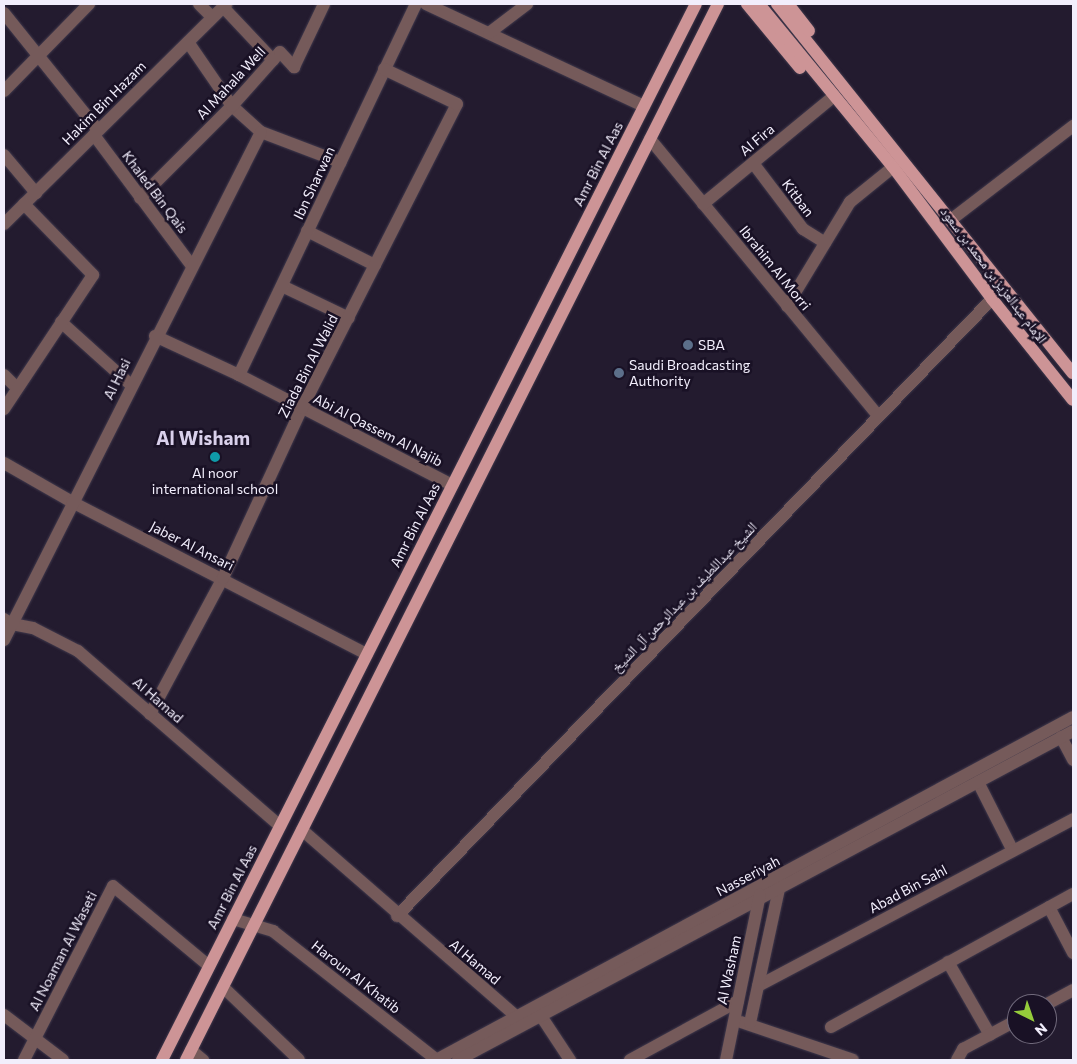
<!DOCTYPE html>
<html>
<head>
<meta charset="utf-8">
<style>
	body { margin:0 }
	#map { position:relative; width:1077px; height:1064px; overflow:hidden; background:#231b2f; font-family:Commissioner,"Noto Naskh Arabic",sans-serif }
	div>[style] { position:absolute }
	.roads { filter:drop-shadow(0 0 1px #40394c) drop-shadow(0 0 1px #40394c) }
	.minor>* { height:12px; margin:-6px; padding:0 6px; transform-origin:6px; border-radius:6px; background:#755a5a }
	.major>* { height:12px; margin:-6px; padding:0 6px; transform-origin:6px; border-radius:6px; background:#cd9496 }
	.dots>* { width:14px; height:14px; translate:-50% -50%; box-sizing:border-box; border:2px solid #191125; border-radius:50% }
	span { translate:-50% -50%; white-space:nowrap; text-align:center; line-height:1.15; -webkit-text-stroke:5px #191125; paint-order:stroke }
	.street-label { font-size:14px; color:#f2eefc }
	.poi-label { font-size:14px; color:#f2eefc }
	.left { translate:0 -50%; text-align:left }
	.district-label { font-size:19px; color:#d9d0eb; font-weight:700 }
	.frame { position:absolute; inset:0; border:5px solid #f2eefc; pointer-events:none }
	.north { position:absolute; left:1007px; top:994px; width:50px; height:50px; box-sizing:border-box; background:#191125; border:1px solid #70697b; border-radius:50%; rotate:139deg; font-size:14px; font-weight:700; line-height:20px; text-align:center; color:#f2eefc }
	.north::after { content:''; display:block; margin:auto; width:18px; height:22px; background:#95cc3b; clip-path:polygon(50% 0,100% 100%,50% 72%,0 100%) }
</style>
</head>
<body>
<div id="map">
	<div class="roads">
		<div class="minor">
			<div style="left:199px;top:4px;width:18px;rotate:45deg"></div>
			<div style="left:426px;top:4px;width:241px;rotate:25.1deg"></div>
			<div style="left:223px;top:7px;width:73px;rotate:46.7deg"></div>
			<div style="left:4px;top:13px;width:150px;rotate:51.2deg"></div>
			<div style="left:489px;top:33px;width:48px;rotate:-37.3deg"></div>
			<div style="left:188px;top:42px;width:78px;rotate:55.5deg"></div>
			<div style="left:232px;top:106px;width:39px;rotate:42deg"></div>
			<div style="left:261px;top:132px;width:85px;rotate:20.8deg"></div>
			<div style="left:4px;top:91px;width:122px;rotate:-45.7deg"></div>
			<div style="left:94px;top:135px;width:164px;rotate:53.2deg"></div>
			<div style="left:650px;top:139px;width:359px;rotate:50.5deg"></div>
			<div style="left:4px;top:155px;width:50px;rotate:49.9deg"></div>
			<div style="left:753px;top:163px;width:83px;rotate:52.9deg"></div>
			<div style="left:803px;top:229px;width:26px;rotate:32deg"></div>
			<div style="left:140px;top:198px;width:130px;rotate:-45deg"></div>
			<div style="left:232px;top:106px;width:72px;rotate:-48.4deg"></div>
			<div style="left:280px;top:52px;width:21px;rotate:47deg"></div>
			<div style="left:294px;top:67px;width:70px;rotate:-64.5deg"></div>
			<div style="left:703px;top:204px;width:163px;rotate:-39.5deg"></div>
			<div style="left:952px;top:219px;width:153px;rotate:-37.5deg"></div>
			<div style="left:4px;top:224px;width:313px;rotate:-44.7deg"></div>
			<div style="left:307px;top:231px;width:76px;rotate:26.6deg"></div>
			<div style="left:282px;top:286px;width:74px;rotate:25.5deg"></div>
			<div style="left:787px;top:306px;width:122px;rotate:-58.8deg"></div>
			<div style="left:850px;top:202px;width:55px;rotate:-39.1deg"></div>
			<div style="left:61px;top:322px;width:94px;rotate:42deg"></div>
			<div style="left:155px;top:336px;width:93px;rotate:24.9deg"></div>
			<div style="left:239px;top:375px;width:240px;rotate:27.3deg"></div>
			<div style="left:4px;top:375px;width:18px;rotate:45deg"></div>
			<div style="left:239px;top:375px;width:411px;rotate:-64.5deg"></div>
			<div style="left:4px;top:409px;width:161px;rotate:-56.4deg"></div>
			<div style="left:93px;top:275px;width:99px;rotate:-134.2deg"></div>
			<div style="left:4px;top:463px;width:78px;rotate:29.8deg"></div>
			<div style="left:72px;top:502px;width:332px;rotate:27.3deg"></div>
			<div style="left:4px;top:619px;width:9px;rotate:32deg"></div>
			<div style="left:12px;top:624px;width:21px;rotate:11deg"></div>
			<div style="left:33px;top:628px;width:51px;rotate:27.1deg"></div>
			<div style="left:78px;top:651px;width:267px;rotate:40.9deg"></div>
			<div style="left:4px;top:640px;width:569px;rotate:-63.16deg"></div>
			<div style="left:150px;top:714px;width:154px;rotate:-61.8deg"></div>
			<div style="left:223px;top:578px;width:187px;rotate:-65.1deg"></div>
			<div style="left:302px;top:408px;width:341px;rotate:-63deg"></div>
			<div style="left:457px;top:104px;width:81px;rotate:-154.4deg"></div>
			<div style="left:1061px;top:737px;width:26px;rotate:62deg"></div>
			<div style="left:978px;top:782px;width:77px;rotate:63.1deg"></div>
			<div style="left:302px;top:830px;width:285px;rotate:41deg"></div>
			<div style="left:1049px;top:907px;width:52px;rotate:62.4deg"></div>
			<div style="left:397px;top:916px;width:857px;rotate:-46.04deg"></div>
			<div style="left:233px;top:919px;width:42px;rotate:16.7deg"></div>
			<div style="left:273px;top:931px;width:209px;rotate:38.2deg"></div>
			<div style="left:948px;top:962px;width:84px;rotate:60.1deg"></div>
			<div style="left:758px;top:986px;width:357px;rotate:-27.9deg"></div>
			<div style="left:223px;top:987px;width:105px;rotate:43.8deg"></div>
			<div style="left:1047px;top:1004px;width:30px;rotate:-28deg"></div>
			<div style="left:4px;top:1015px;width:74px;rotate:37.3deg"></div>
			<div style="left:541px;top:1016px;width:53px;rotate:56.6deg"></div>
			<div style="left:741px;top:1022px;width:118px;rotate:18.7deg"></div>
			<div style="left:750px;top:1023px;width:142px;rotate:-77.8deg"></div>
			<div style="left:831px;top:1027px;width:276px;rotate:-28.8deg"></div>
			<div style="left:191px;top:1050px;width:16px;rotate:40deg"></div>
			<div style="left:24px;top:1060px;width:195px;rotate:-62.9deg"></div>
			<div style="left:113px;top:886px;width:125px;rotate:39.8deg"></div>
			<div style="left:436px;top:1060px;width:723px;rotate:-28.3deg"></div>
			<div style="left:458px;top:1060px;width:697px;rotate:-28.14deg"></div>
			<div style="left:630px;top:1060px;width:123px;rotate:-28.6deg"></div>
			<div style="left:726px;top:1060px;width:169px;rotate:-78.4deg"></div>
			<div style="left:957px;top:1060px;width:13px;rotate:-61deg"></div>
			<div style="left:963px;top:1049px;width:61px;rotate:-28.2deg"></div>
		</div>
		<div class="major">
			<div style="left:747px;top:4px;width:83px;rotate:50.4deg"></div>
			<div style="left:759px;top:4px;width:211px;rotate:50.6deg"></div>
			<div style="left:893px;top:167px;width:165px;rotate:53.1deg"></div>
			<div style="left:992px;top:299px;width:129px;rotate:51.3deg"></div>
			<div style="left:777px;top:4px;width:473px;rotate:51.3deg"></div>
			<div style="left:788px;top:4px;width:34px;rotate:52deg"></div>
			<div style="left:162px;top:1060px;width:1183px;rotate:-63.18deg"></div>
			<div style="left:186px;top:1060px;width:1182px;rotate:-63.26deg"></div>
		</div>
	</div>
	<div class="dots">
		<div style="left:688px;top:345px;background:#5c6f8a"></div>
		<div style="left:619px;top:373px;background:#5c6f8a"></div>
		<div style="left:215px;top:457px;background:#0f9aa8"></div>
	</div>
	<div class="street-label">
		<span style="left:231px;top:83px;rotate:-47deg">Al Mahala Well</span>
		<span style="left:104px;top:103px;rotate:-45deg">Hakim Bin Hazam</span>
		<span style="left:757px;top:140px;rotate:-40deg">Al Fira</span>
		<span style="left:598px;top:164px;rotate:-63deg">Amr Bin Al Aas</span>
		<span style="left:314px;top:183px;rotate:-65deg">Ibn Sharwan</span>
		<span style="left:155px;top:192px;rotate:53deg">Khaled Bin Qais</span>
		<span style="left:798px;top:198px;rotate:53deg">Kitban</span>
		<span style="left:775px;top:268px;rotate:51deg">Ibrahim Al Morri</span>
		<span style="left:994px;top:275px;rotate:53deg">الإمام عبدالعزيز بن محمد بن سعود</span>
		<span style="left:308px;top:366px;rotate:-63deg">Ziada Bin Al Walid</span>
		<span style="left:117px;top:379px;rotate:-64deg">Al Hasi</span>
		<span style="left:378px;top:430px;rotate:27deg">Abi Al Qassem Al Najib</span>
		<span style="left:415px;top:525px;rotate:-63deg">Amr Bin Al Aas</span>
		<span style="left:192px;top:546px;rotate:27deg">Jaber Al Ansari</span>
		<span style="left:684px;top:597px;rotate:-46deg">الشيخ عبداللطيف بن عبدالرحمن آل الشيخ</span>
		<span style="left:158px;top:700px;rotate:41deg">Al Hamad</span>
		<span style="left:748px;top:876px;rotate:-28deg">Nasseriyah</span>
		<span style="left:232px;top:887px;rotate:-63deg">Amr Bin Al Aas</span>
		<span style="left:908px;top:889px;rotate:-28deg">Abad Bin Sahl</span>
		<span style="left:63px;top:951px;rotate:-63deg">Al Noaman Al Waseti</span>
		<span style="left:475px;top:962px;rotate:40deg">Al Hamad</span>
		<span style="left:729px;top:970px;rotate:-78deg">Al Washam</span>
		<span style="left:356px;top:977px;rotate:38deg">Haroun Al Khatib</span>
	</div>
	<div class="poi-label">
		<span class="left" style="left:698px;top:345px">SBA</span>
		<span class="left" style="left:629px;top:373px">Saudi Broadcasting<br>Authority</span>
		<span style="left:215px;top:481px">Al noor<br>international school</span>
	</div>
	<div class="district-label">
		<span style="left:203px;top:438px">Al Wisham</span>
	</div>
	<div class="frame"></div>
	<div class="north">N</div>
</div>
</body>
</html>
